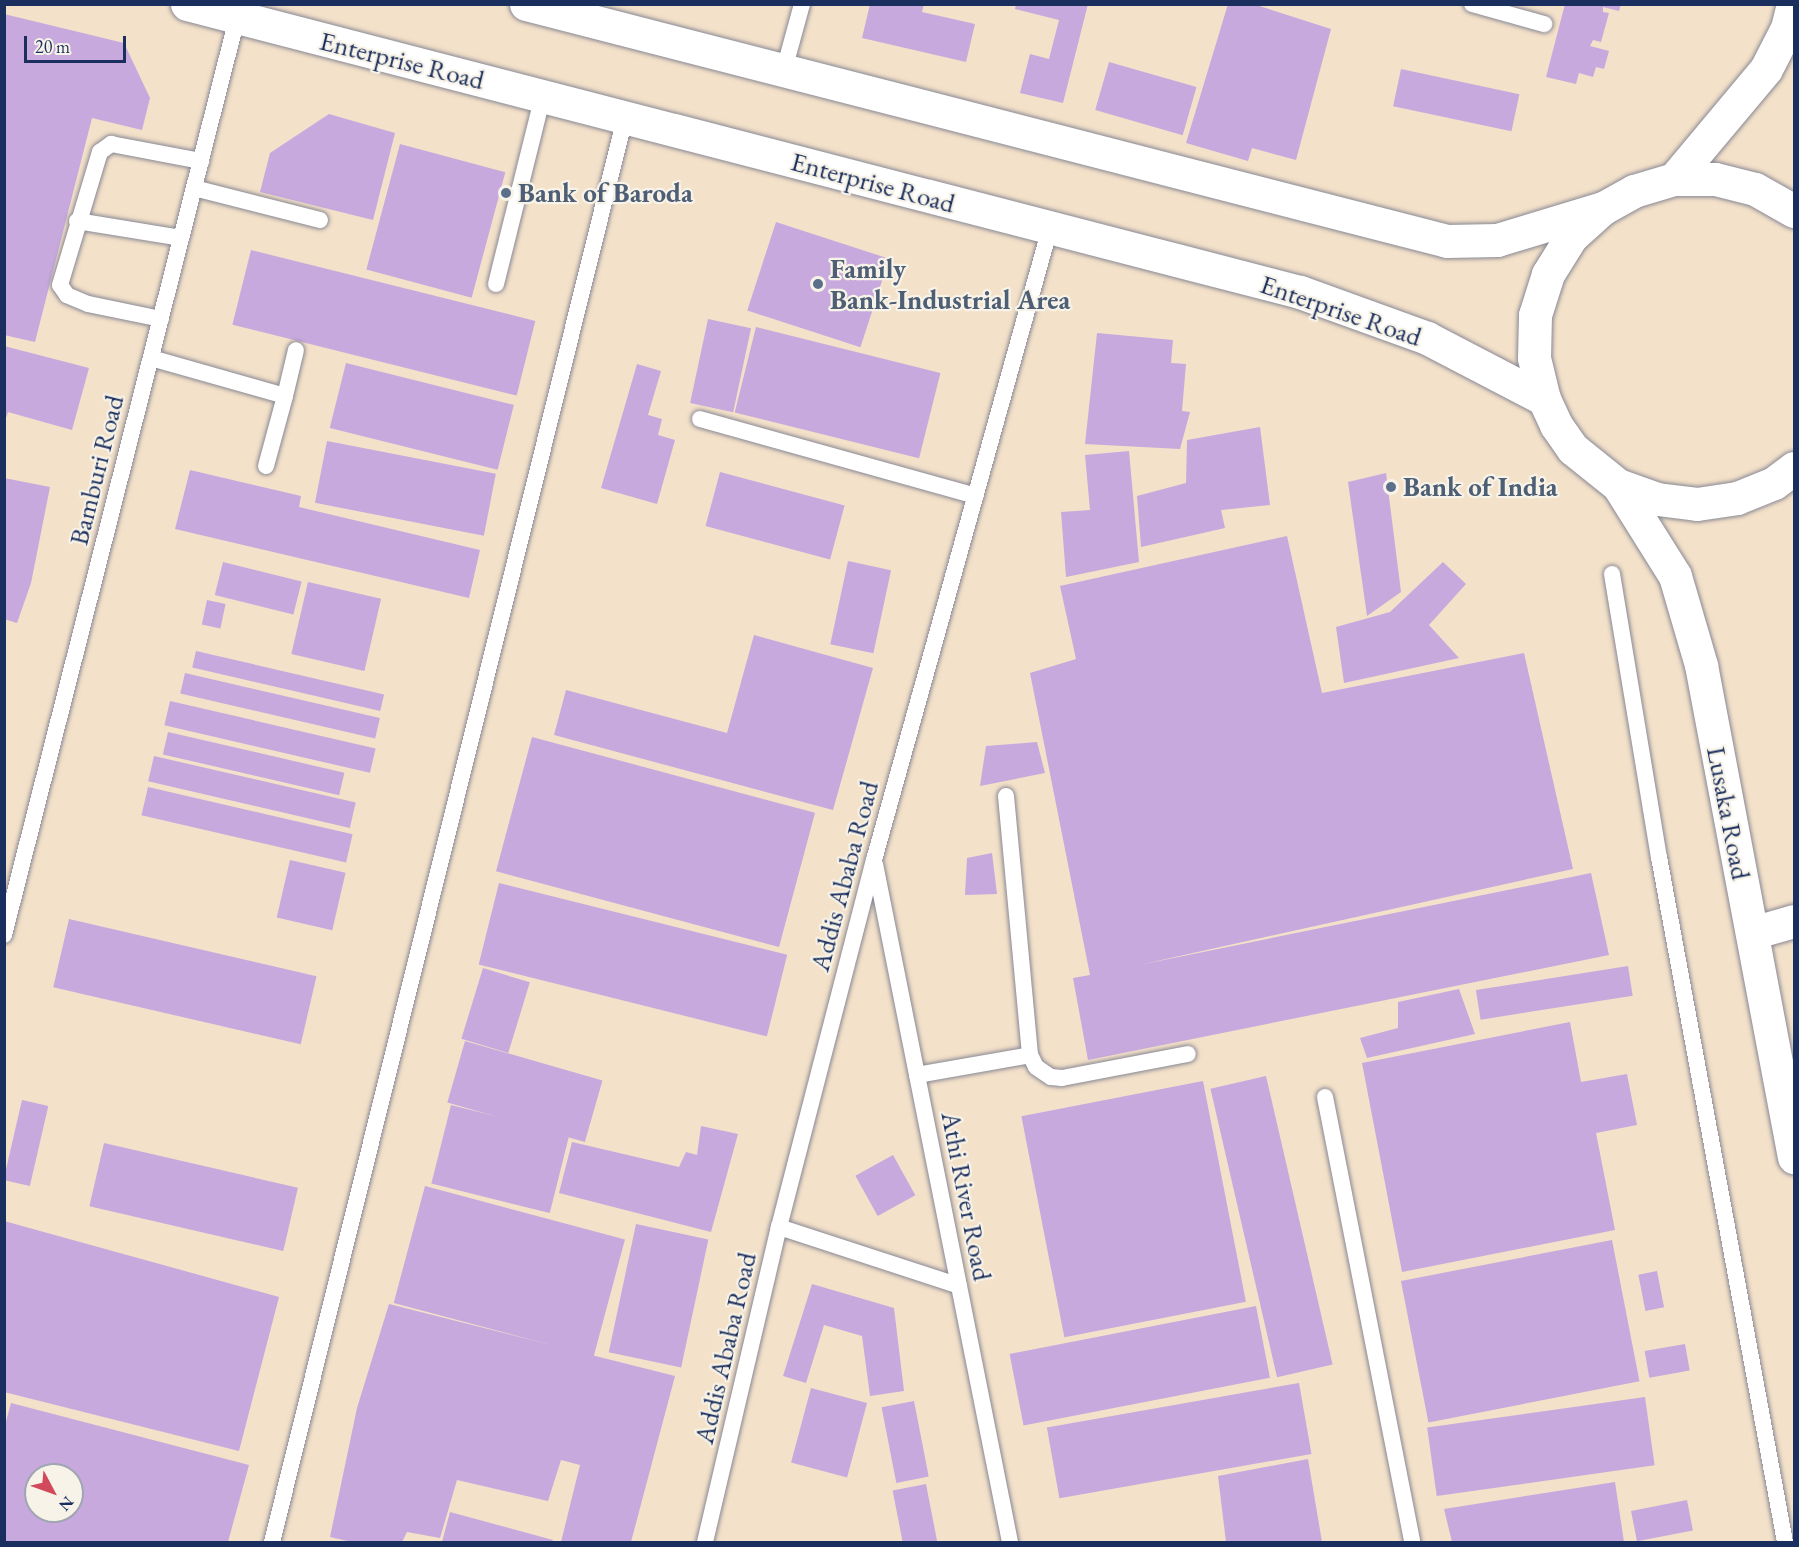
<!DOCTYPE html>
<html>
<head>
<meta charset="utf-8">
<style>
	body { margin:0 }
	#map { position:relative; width:1799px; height:1547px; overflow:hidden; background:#f4e1c9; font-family:"EB Garamond",serif }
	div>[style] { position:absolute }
	.building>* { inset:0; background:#c7a9de; transform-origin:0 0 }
	.roads { filter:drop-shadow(0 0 2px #888894) drop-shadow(0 0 2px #888894) }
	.service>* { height:16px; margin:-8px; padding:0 8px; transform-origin:8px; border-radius:8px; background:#fff }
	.secondary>* { height:33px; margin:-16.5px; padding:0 16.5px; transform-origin:16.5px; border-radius:16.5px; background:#fff }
	.dots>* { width:16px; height:16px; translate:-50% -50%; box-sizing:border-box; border:3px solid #f7f3e8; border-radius:50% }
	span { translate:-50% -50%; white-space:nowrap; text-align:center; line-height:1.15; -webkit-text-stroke:4.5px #f7f3e8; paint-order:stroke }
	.street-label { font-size:27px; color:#1b2f5e }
	.service-label { font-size:27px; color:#4e5e75; font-weight:700 }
	.left { translate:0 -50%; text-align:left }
	.frame { position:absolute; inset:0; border:6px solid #1b2f5e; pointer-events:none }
	.north { position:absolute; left:24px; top:1463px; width:60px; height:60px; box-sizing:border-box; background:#f7f3e8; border:2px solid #9fa5b1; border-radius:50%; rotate:131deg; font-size:16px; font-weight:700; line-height:24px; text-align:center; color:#1b2f5e }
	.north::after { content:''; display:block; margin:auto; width:21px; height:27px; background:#d1495b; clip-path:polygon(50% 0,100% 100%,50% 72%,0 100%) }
	.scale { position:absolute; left:24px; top:36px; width:102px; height:27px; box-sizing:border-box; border:3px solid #1b2f5e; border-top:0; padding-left:8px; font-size:18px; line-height:21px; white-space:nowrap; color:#1b2f5e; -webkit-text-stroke:4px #f7f3e8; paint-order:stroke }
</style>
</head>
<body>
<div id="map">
	<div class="building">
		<div style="clip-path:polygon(870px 4px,924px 4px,922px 12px,975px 24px,966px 62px,862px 38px)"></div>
		<div style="clip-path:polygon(1016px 4px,1088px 4px,1063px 103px,1020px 93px,1030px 54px,1049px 59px,1059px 20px,1015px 9px)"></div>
		<div style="clip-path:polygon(1228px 4px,1253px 4px,1331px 29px,1296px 160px,1252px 148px,1248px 161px,1186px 143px)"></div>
		<div style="clip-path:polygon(1565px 4px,1621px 4px,1619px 11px,1603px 7px,1603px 12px,1609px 13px,1601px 42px,1593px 40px,1590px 46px,1609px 51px,1604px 69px,1596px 67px,1593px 77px,1579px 73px,1576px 84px,1546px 77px)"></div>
		<div style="clip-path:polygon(4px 14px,124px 43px,150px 98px,142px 130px,92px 118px,35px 342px,4px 335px)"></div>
		<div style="left:1109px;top:62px;width:91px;height:50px;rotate:16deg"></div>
		<div style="left:1401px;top:69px;width:121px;height:38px;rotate:12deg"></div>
		<div style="clip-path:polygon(329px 114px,395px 133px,373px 220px,260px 192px,270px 153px)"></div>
		<div style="left:400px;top:144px;width:109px;height:130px;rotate:15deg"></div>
		<div style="left:776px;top:222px;width:119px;height:93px;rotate:18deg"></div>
		<div style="left:251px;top:250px;width:293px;height:77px;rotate:14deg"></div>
		<div style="left:708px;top:319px;width:44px;height:86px;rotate:12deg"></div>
		<div style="left:756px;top:327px;width:190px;height:88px;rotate:14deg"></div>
		<div style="clip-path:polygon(1097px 333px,1173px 340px,1171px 363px,1186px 364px,1182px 411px,1190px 412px,1180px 449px,1085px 444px)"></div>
		<div style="clip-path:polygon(4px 346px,89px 368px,72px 430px,8px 412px,4px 424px)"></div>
		<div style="left:346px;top:363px;width:173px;height:67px;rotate:14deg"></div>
		<div style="clip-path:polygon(637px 364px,661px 371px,648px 415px,662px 419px,658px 435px,675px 440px,657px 504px,601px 488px)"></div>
		<div style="clip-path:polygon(1260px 427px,1270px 505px,1221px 510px,1225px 528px,1141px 547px,1137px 496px,1186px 483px,1187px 440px)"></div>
		<div style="left:327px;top:441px;width:172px;height:63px;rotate:11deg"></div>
		<div style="clip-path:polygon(1129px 451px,1139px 562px,1066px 577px,1061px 512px,1090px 510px,1085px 455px)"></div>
		<div style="clip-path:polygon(190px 470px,301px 496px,299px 507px,480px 550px,469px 598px,175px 529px)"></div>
		<div style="left:720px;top:472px;width:129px;height:56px;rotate:15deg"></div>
		<div style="clip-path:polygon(1386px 473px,1401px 592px,1367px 616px,1348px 482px)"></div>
		<div style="clip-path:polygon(4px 478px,50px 487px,31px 583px,17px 623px,4px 619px)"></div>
		<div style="clip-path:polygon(1287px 536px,1322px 693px,1524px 653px,1573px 869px,1139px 965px,1591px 873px,1609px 955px,1088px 1060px,1073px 978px,1090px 975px,1030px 673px,1076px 659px,1060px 586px)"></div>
		<div style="left:848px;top:561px;width:44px;height:85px;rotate:12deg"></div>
		<div style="left:223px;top:562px;width:81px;height:34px;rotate:14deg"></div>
		<div style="clip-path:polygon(1443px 562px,1466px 584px,1429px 625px,1459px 658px,1344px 683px,1336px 627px,1390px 612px)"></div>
		<div style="left:308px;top:582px;width:75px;height:74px;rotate:13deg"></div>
		<div style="left:207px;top:600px;width:19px;height:25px;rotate:12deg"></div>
		<div style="clip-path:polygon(754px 635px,873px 668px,833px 810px,554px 735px,566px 690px,727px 733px)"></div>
		<div style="left:196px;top:651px;width:193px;height:17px;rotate:13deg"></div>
		<div style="left:185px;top:673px;width:200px;height:21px;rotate:13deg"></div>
		<div style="left:170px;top:701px;width:211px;height:25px;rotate:13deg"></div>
		<div style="left:168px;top:732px;width:181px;height:23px;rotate:13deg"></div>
		<div style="left:532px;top:737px;width:293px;height:139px;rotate:15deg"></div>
		<div style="clip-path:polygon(1037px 742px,1045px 773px,980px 786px,986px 746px)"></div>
		<div style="left:154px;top:756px;width:207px;height:26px;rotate:13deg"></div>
		<div style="left:148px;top:787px;width:210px;height:29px;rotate:13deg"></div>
		<div style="clip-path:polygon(992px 853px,997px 894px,965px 895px,967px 858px)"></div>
		<div style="left:290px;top:860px;width:57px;height:59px;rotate:13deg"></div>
		<div style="left:499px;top:883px;width:297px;height:84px;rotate:14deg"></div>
		<div style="left:69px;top:919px;width:254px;height:70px;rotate:13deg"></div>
		<div style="left:1628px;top:966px;width:30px;height:154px;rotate:81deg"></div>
		<div style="left:483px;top:968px;width:49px;height:74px;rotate:17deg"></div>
		<div style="clip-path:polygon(1459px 989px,1475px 1034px,1367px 1058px,1360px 1038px,1398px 1028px,1398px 1002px)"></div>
		<div style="clip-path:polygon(1570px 1022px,1581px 1082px,1627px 1074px,1637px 1125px,1596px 1133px,1615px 1230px,1402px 1272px,1362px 1063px)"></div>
		<div style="left:465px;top:1041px;width:143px;height:64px;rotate:16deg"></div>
		<div style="left:1266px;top:1076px;width:296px;height:57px;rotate:77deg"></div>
		<div style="left:1203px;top:1081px;width:225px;height:185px;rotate:79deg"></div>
		<div style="left:22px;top:1100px;width:27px;height:82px;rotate:13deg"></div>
		<div style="left:451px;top:1105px;width:122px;height:81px;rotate:14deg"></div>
		<div style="clip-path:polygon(701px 1126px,738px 1134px,711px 1232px,559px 1193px,572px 1142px,679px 1167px,686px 1152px,697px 1155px)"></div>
		<div style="left:104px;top:1143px;width:199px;height:65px;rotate:13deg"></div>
		<div style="left:893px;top:1155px;width:46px;height:43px;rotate:61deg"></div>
		<div style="left:425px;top:1186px;width:207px;height:121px;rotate:15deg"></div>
		<div style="clip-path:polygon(4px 1221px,279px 1297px,239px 1451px,4px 1392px)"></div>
		<div style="left:636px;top:1224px;width:74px;height:131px;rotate:12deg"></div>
		<div style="left:1612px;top:1240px;width:144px;height:215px;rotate:79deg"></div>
		<div style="left:1657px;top:1271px;width:37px;height:19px;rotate:79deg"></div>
		<div style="clip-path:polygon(812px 1284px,894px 1308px,904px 1391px,870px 1396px,862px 1336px,824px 1325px,806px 1383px,783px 1376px)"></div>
		<div style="clip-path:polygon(389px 1304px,675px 1376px,631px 1542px,561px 1542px,580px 1465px,561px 1460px,548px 1501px,457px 1480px,440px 1538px,407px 1532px,402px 1542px,352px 1542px,330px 1537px,357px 1408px)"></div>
		<div style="left:1256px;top:1306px;width:73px;height:251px;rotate:79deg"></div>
		<div style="left:1685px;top:1344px;width:27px;height:41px;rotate:80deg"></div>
		<div style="left:1299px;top:1383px;width:72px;height:256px;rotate:80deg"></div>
		<div style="left:811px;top:1388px;width:58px;height:77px;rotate:15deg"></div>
		<div style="left:1645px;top:1397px;width:69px;height:220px;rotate:82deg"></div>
		<div style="left:914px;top:1401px;width:77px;height:33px;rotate:79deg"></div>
		<div style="clip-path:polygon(evenodd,11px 1403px,249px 1465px,228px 1542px,4px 1542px,4px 1429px,11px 1403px,36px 1475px,72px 1475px,72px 1511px,36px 1511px,36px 1475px)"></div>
		<div style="clip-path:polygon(1308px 1459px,1322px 1542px,1226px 1542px,1218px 1476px)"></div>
		<div style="clip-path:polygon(1615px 1482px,1624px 1542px,1452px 1542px,1444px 1509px)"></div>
		<div style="left:926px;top:1484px;width:59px;height:34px;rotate:79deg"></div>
		<div style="left:1687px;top:1500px;width:31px;height:57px;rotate:79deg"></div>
		<div style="clip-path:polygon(450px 1512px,553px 1540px,552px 1542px,442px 1542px)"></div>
	</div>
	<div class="roads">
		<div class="service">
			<div style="left:1472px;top:4px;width:75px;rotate:15.5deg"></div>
			<div style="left:784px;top:70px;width:68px;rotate:-74.7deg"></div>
			<div style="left:194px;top:188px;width:130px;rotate:14.3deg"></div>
			<div style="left:77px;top:221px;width:105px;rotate:9.3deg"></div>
			<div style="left:496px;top:284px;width:194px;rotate:-76deg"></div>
			<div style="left:161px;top:319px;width:75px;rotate:-168.4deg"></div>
			<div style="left:88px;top:304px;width:23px;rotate:-157deg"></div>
			<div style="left:67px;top:295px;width:12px;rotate:-125deg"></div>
			<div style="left:60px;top:285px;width:139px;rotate:-73.3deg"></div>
			<div style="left:100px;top:152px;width:14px;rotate:-36deg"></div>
			<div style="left:111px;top:144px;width:92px;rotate:10.7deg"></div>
			<div style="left:151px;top:358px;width:139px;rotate:15.8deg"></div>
			<div style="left:285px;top:396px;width:47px;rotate:-76.6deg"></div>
			<div style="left:700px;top:419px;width:286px;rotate:15.6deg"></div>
			<div style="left:266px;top:466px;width:73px;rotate:-74.8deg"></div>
			<div style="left:1612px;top:574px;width:287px;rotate:80.6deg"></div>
			<div style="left:1659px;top:857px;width:696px;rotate:79.58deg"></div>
			<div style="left:1006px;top:796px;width:260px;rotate:84.7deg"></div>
			<div style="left:1030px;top:1055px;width:13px;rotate:63deg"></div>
			<div style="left:1036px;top:1067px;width:18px;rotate:34deg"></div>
			<div style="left:1051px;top:1077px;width:11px;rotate:5deg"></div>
			<div style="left:1062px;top:1078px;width:128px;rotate:-10.8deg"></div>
			<div style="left:875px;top:864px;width:691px;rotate:78.74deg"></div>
			<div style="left:4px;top:935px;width:946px;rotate:-75.74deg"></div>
			<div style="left:917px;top:1075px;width:115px;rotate:-10deg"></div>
			<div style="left:1325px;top:1097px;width:453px;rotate:78.9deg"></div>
			<div style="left:779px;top:1227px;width:189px;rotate:18.1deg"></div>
			<div style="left:272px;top:1542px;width:1467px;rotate:-76.08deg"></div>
			<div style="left:705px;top:1542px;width:324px;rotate:-76.8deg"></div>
			<div style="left:779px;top:1227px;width:379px;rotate:-75.5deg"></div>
			<div style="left:874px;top:860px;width:656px;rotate:-74.44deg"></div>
		</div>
		<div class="secondary">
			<div style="left:187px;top:4px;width:1150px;rotate:14.51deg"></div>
			<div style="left:1300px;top:292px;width:135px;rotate:19.9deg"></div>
			<div style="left:1427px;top:338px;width:132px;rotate:27.5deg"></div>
			<div style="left:526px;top:4px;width:951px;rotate:14.43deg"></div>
			<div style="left:1447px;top:241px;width:50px;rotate:-1.1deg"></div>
			<div style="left:1497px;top:240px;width:111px;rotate:-16.8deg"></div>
			<div style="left:1674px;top:179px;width:143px;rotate:-50.1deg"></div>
			<div style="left:1766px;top:69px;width:46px;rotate:-62.9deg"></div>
			<div style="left:1787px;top:28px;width:25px;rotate:-76deg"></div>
			<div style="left:1794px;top:211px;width:45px;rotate:-150.6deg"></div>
			<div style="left:1755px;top:189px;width:41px;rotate:-166deg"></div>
			<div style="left:1715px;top:179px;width:41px;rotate:180deg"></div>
			<div style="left:1674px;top:179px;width:42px;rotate:163.3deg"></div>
			<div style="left:1634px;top:191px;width:35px;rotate:151deg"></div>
			<div style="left:1603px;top:208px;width:43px;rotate:137.8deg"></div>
			<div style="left:1571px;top:237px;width:44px;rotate:121.9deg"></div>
			<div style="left:1548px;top:274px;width:43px;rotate:107.6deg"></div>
			<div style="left:1535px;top:315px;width:43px;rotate:91.3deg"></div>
			<div style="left:1534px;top:358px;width:42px;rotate:76.3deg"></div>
			<div style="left:1544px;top:399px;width:29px;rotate:65deg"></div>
			<div style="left:1556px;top:425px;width:29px;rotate:55deg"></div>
			<div style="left:1573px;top:449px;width:58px;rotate:38.7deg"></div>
			<div style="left:1618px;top:485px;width:41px;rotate:19.7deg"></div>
			<div style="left:1657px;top:499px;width:40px;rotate:7.1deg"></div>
			<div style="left:1697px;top:504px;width:40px;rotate:-8.5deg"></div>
			<div style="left:1737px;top:498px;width:40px;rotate:-22deg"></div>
			<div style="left:1774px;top:483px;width:25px;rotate:-37deg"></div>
			<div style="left:1618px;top:485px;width:107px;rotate:57.9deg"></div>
			<div style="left:1675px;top:576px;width:93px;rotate:73.7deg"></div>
			<div style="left:1701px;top:665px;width:501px;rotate:79.3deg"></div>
			<div style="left:1752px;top:933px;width:44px;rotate:-15.9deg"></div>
		</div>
	</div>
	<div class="dots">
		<div style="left:506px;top:193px;background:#5c6f8a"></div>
		<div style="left:818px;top:284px;background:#5c6f8a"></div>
		<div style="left:1391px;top:487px;background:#5c6f8a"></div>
	</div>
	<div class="street-label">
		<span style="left:402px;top:60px;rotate:14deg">Enterprise Road</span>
		<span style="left:873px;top:182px;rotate:15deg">Enterprise Road</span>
		<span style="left:1341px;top:310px;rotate:19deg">Enterprise Road</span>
		<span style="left:96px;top:470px;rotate:-76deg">Bamburi Road</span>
		<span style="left:1729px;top:813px;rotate:79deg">Lusaka Road</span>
		<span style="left:844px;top:876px;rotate:-75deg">Addis Ababa Road</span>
		<span style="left:967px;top:1196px;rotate:79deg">Athi River Road</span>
		<span style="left:725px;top:1348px;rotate:-77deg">Addis Ababa Road</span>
	</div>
	<div class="service-label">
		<span class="left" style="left:518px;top:193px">Bank of Baroda</span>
		<span class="left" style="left:830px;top:284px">Family<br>Bank-Industrial Area</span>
		<span class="left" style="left:1403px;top:487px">Bank of India</span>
	</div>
	<div class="frame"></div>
	<div class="north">N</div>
	<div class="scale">20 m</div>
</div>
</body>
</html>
